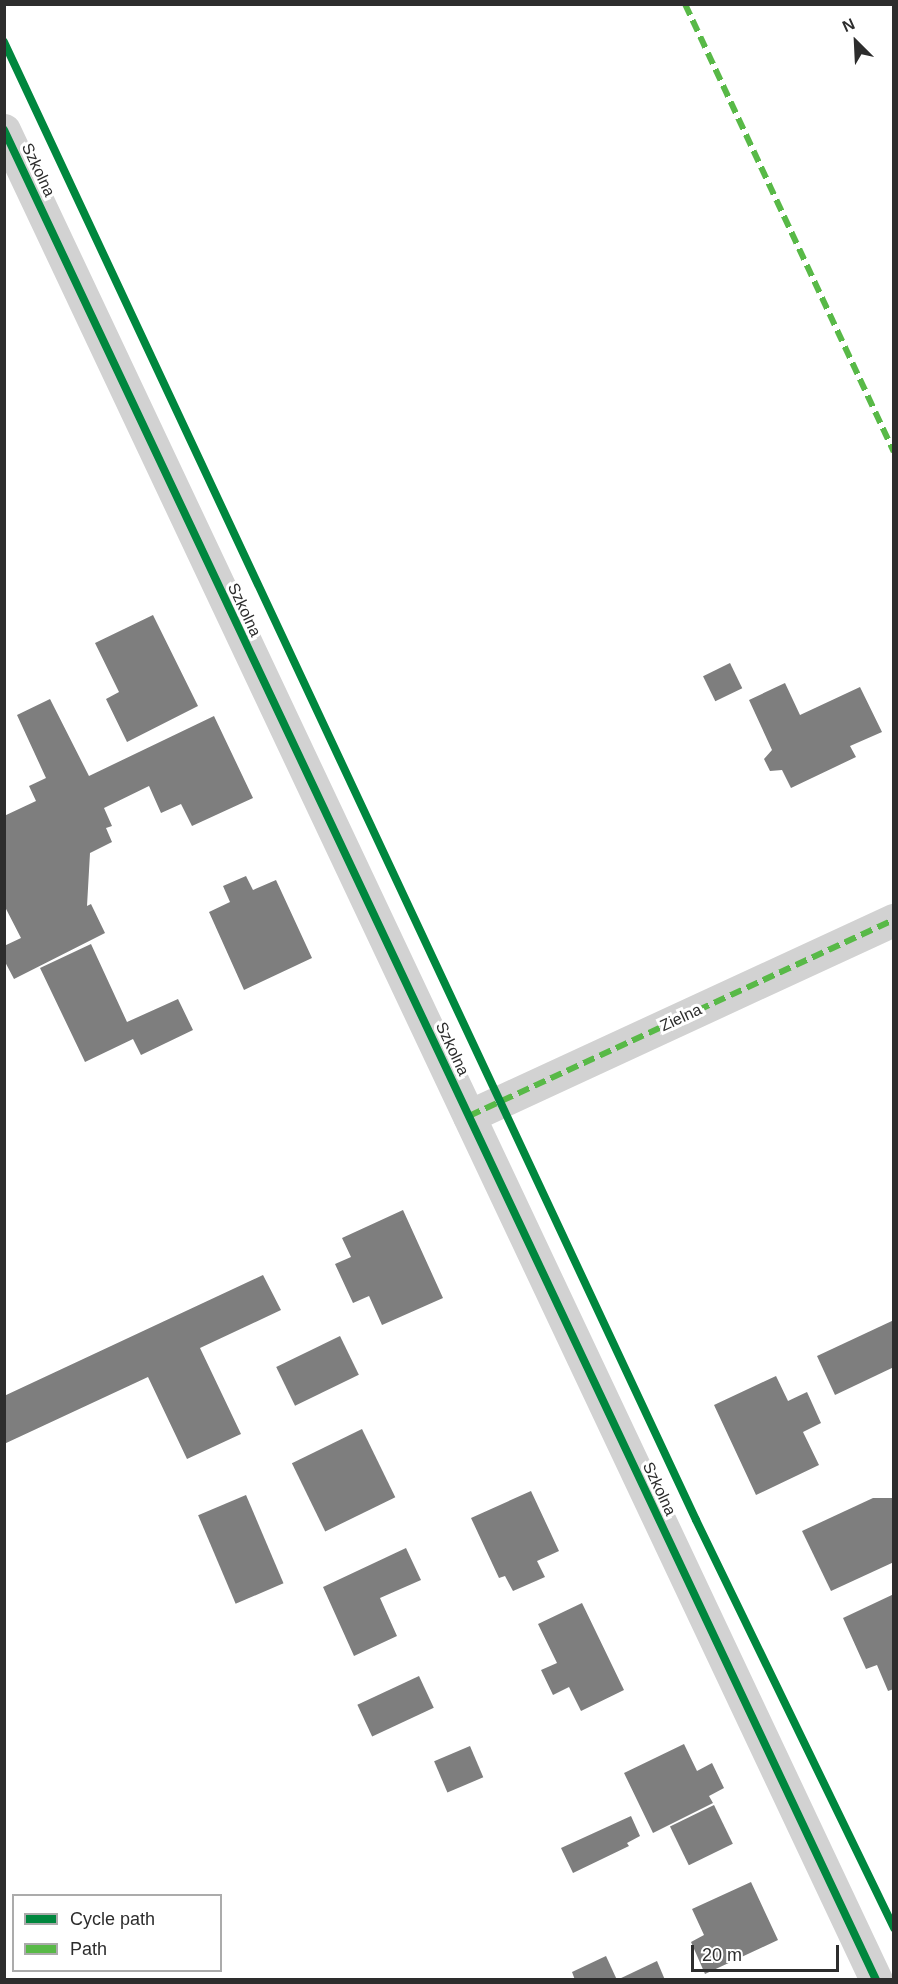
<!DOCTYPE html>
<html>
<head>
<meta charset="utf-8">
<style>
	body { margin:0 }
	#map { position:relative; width:898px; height:1984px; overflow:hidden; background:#fff; font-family:Helvetica,sans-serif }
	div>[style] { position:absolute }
	.building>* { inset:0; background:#7e7e7e; transform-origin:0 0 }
	.minor>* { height:33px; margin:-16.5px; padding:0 16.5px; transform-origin:16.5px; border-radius:16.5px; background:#d2d2d2 }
	.tertiary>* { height:33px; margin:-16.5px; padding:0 16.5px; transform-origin:16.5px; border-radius:16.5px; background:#d2d2d2 }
	.quiet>* { height:6px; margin-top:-3px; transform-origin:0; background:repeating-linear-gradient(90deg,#58b947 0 12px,transparent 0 18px) }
	.cycleway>* { height:8px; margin:-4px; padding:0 4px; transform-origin:4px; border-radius:4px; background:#00873e }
	span { translate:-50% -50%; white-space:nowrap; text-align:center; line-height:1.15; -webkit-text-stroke:6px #fff; paint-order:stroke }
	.street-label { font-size:16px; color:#2d2d2d }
	.frame { position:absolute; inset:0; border:6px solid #2d2d2d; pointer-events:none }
	.legend { position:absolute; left:12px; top:1894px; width:210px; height:78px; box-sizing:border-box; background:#fff; border:2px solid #ababab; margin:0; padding:8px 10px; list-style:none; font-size:18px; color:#2d2d2d }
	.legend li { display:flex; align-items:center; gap:12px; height:30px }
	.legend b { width:30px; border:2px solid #ababab }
	.north { position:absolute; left:826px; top:12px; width:60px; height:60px; -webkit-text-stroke:4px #fff; paint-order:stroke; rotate:336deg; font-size:16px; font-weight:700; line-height:24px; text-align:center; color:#2d2d2d }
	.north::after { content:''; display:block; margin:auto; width:21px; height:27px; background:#2d2d2d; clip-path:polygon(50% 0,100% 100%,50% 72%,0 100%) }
	.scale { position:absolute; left:691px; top:1945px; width:148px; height:27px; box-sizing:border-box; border:3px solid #2d2d2d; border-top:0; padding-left:8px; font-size:18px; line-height:21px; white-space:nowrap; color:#2d2d2d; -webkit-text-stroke:4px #fff; paint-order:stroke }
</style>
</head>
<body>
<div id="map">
	<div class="building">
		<div style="clip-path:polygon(153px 615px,198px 706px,127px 742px,106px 699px,119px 692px,95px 643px)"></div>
		<div style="left:730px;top:663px;width:28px;height:30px;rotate:64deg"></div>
		<div style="clip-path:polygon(785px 683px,800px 715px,860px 687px,882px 732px,850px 746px,856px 757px,791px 788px,782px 770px,770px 771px,764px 759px,772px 750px,749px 700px)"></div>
		<div style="clip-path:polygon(50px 699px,89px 776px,214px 716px,253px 798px,192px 826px,181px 804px,161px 813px,149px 786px,104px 808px,112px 826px,106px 828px,112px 842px,90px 853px,87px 906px,91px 904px,105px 933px,14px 979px,4px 960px,4px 946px,21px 938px,4px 905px,4px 816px,36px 801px,29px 786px,46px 778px,17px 715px)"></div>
		<div style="clip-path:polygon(246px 876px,253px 890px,276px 880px,312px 958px,244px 990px,209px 912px,230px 902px,223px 886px)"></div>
		<div style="clip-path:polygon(91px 944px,127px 1022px,178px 999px,193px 1030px,141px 1055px,133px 1039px,85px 1062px,40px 968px)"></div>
		<div style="clip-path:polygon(403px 1210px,443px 1298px,382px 1325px,369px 1296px,353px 1303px,335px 1264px,351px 1257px,342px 1238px)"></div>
		<div style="clip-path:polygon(263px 1275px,281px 1310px,200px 1348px,241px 1434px,187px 1459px,148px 1377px,4px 1444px,4px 1396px)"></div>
		<div style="clip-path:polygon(894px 1320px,894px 1367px,835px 1395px,817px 1356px)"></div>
		<div style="left:340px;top:1336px;width:43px;height:71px;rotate:64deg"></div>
		<div style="clip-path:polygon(776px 1376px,788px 1401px,807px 1392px,821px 1423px,803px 1432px,819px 1465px,756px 1495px,714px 1405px)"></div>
		<div style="left:362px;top:1429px;width:76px;height:78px;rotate:64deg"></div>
		<div style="clip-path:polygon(531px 1491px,559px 1551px,537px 1561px,545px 1577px,513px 1591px,505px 1576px,499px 1578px,471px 1518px)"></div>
		<div style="left:246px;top:1495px;width:96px;height:52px;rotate:67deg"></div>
		<div style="clip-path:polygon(873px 1498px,894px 1498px,894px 1562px,831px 1591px,802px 1531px)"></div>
		<div style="clip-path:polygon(406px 1548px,421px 1580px,380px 1598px,397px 1636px,354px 1656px,323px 1587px)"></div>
		<div style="clip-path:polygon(894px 1594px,894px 1689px,888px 1691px,877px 1665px,866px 1669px,843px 1618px)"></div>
		<div style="clip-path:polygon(582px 1603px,624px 1690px,581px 1711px,569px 1687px,553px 1695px,541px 1670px,557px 1663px,538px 1624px)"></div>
		<div style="left:419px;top:1676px;width:35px;height:68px;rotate:65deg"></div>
		<div style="clip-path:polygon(684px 1744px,697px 1771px,712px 1763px,724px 1788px,709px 1796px,713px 1803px,653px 1833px,624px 1773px)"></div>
		<div style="left:470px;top:1746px;width:34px;height:39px;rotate:67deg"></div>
		<div style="left:714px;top:1805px;width:43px;height:49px;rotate:64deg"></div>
		<div style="clip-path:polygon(631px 1816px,640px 1836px,627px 1843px,629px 1846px,573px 1873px,561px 1848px)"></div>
		<div style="clip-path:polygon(751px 1882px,778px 1940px,705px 1974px,691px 1942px,704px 1935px,692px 1909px)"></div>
		<div style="clip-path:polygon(606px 1956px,617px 1980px,575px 1980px,572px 1972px)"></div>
		<div style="clip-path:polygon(657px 1961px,665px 1980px,617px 1980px)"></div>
	</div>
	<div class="minor">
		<div style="left:469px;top:1116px;width:468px;rotate:-24.8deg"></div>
	</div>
	<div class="tertiary">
		<div style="left:4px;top:130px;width:2045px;rotate:64.76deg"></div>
	</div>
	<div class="quiet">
		<div style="left:685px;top:4px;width:494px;rotate:65deg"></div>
		<div style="left:469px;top:1116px;width:468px;rotate:-24.8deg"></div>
	</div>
	<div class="cycleway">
		<div style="left:4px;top:42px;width:1632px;rotate:64.91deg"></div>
		<div style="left:696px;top:1520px;width:454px;rotate:64.1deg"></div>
		<div style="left:4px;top:130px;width:2045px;rotate:64.76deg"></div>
	</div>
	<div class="street-label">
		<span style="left:38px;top:170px;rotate:65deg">Szkolna</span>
		<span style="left:244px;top:610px;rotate:65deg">Szkolna</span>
		<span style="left:681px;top:1018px;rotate:-25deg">Zielna</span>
		<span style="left:452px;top:1049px;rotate:65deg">Szkolna</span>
		<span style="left:659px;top:1489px;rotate:65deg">Szkolna</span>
	</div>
	<div class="frame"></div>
	<ul class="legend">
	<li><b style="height:8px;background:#00873e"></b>Cycle path</li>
	<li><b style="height:8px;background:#58b947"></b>Path</li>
	</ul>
	<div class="north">N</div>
	<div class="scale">20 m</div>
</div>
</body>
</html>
